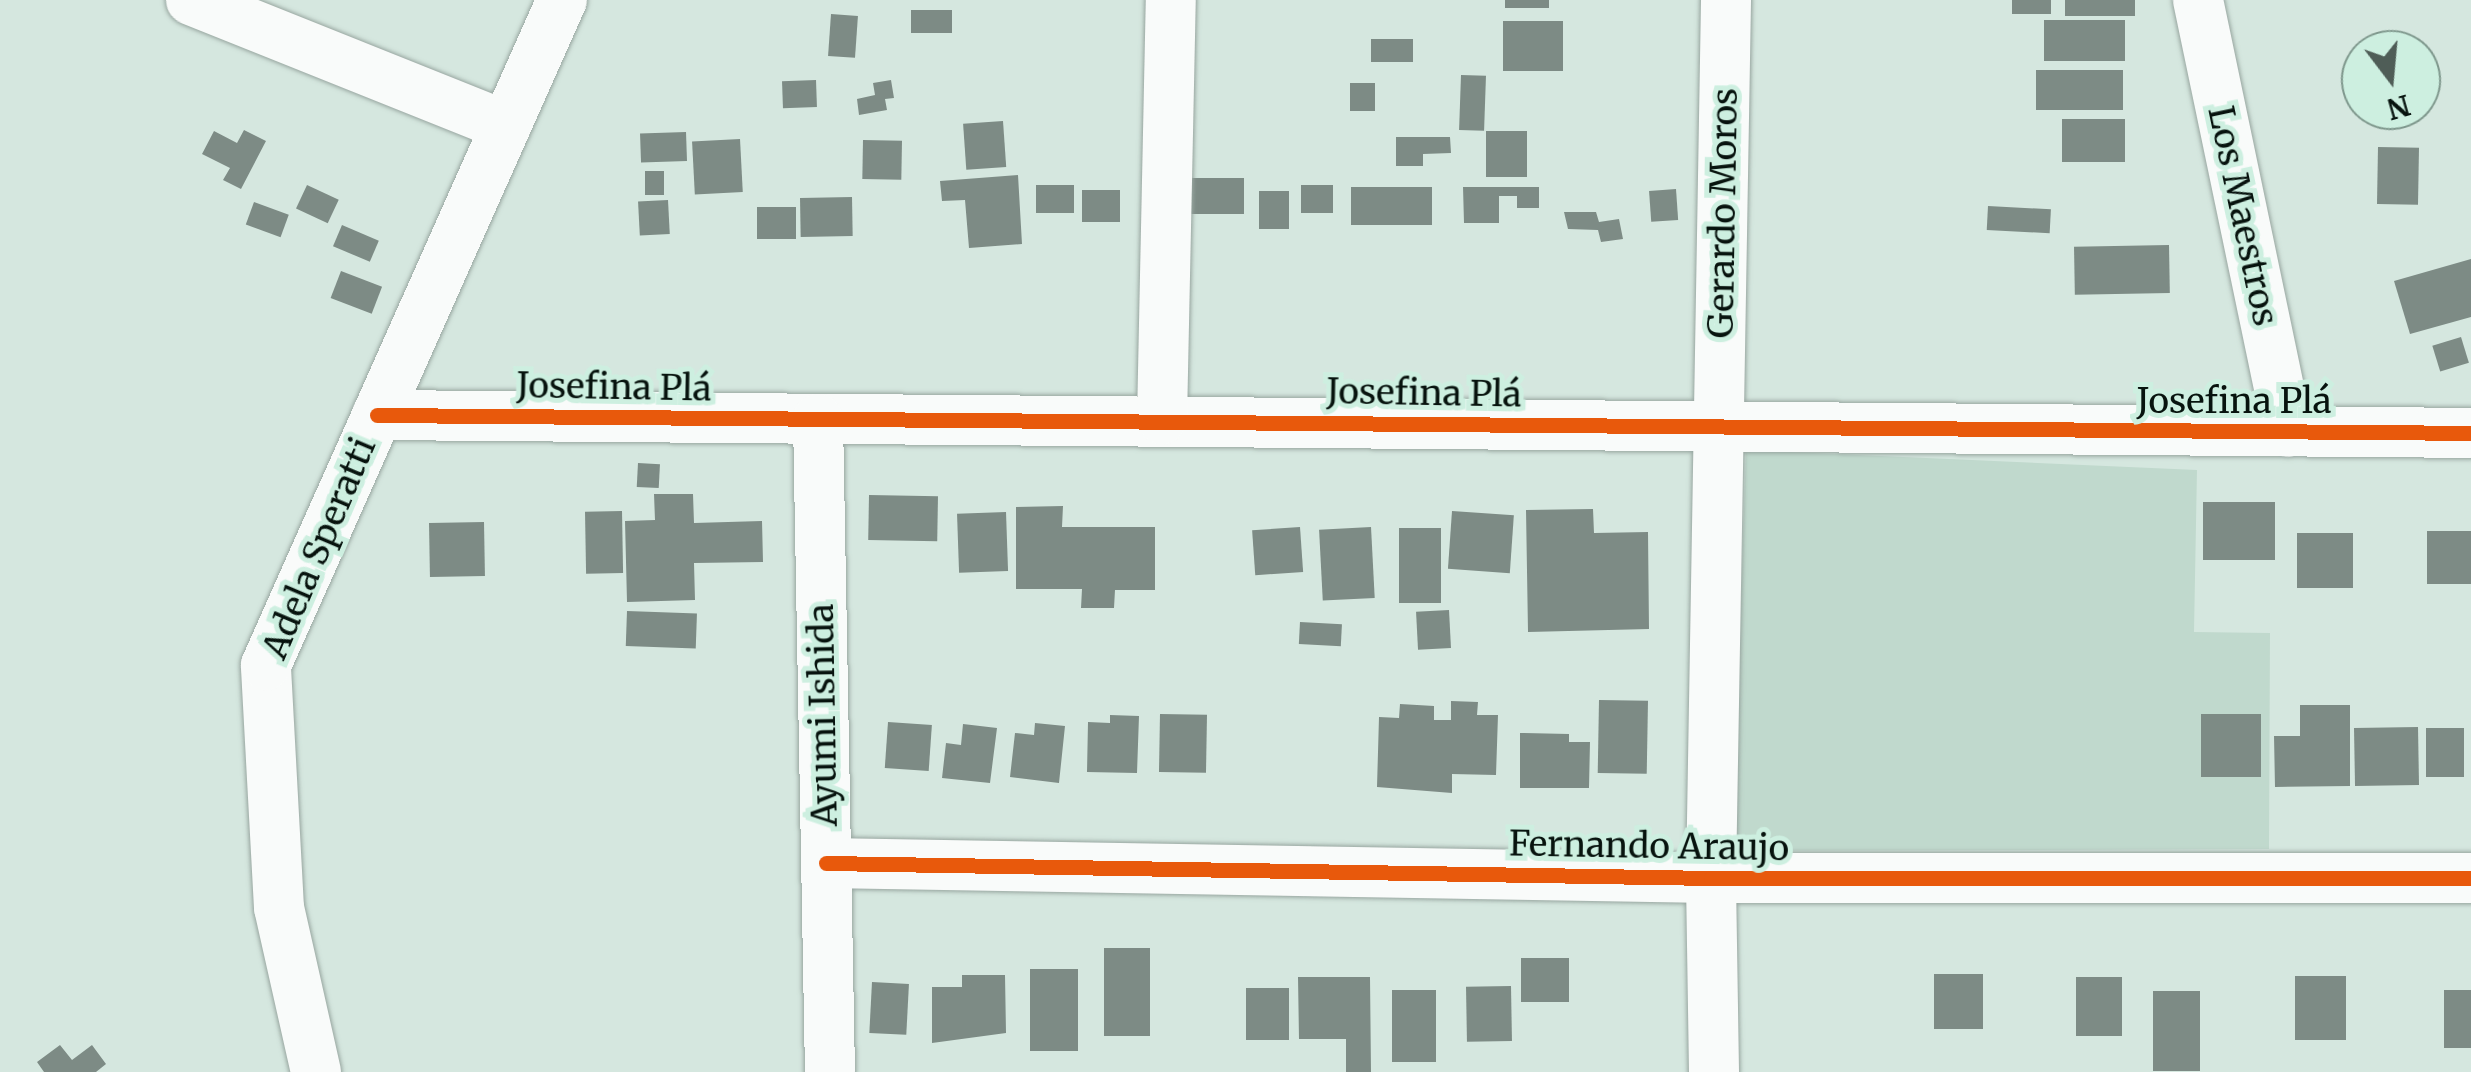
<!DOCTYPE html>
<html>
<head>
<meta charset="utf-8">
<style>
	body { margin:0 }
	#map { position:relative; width:2471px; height:1072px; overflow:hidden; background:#d5e7df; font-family:Merriweather,serif }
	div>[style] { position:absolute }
	.green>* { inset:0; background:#c0d9cd }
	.building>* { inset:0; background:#7d8b85; transform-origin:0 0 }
	.roads { filter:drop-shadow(0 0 2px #98a6a0) drop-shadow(0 0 2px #98a6a0) }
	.minor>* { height:50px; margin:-25px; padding:0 25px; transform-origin:25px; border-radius:25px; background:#f9fbfa }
	.cycleway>* { height:15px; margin:-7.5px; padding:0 7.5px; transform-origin:7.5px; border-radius:7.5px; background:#e8590c }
	span { translate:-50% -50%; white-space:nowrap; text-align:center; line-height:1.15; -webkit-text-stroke:10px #cdefe0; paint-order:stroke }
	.street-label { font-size:35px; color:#07130e }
	.north { position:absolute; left:2341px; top:30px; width:100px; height:100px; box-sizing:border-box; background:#cdefe0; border:2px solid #7e978c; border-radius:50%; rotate:164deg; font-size:28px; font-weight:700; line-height:40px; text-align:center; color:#07130e }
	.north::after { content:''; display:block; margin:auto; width:35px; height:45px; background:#4f5d57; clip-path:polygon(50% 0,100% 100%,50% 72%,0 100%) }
</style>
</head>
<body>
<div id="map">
	<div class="green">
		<div style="clip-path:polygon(1746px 450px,2197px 470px,2194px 632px,2270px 633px,2269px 849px,1733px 851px)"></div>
	</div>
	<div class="building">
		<div style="left:1505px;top:0;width:44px;height:8px"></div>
		<div style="left:2012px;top:0;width:39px;height:14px"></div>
		<div style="left:2065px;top:0;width:70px;height:16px"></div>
		<div style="left:911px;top:10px;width:41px;height:23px"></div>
		<div style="left:831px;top:14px;width:27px;height:42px;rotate:4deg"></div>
		<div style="left:2044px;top:20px;width:81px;height:41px"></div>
		<div style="left:1503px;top:21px;width:60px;height:50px"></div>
		<div style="left:1371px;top:39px;width:42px;height:23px"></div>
		<div style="left:2123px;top:70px;width:40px;height:87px;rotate:90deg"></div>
		<div style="left:1461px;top:75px;width:25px;height:55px;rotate:2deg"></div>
		<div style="left:816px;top:80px;width:27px;height:34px;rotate:88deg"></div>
		<div style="clip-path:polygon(891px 80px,894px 98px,885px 99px,887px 110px,859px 115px,857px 99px,875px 95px,873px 83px)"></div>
		<div style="left:1350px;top:83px;width:25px;height:28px"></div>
		<div style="left:2062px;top:119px;width:63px;height:43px"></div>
		<div style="left:1003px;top:121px;width:46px;height:40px;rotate:86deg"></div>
		<div style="clip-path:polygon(244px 130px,266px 141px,241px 189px,223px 180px,230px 168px,202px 154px,214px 131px,237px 143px)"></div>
		<div style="left:1486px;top:131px;width:41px;height:46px"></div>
		<div style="left:686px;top:132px;width:29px;height:46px;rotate:88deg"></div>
		<div style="clip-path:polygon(1396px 137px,1450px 137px,1451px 153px,1423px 154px,1423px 166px,1396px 166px)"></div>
		<div style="left:740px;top:139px;width:53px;height:48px;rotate:87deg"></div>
		<div style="left:863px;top:140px;width:39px;height:39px;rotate:1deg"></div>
		<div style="left:2378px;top:147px;width:41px;height:57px;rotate:1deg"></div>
		<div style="left:645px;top:171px;width:19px;height:24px"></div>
		<div style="clip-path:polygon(1018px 175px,1022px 244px,969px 248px,965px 200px,942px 201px,940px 181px)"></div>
		<div style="left:1189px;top:178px;width:55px;height:36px"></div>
		<div style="left:307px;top:185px;width:35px;height:26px;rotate:25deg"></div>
		<div style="left:1036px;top:185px;width:38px;height:28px"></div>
		<div style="left:1301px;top:185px;width:32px;height:28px"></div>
		<div style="left:1432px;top:187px;width:38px;height:81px;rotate:90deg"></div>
		<div style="clip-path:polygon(1463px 187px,1539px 187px,1539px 208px,1517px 208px,1517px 196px,1499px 196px,1499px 223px,1464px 223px)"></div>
		<div style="left:1676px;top:189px;width:31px;height:27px;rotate:86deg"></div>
		<div style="left:1082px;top:190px;width:38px;height:32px"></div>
		<div style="left:1289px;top:191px;width:38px;height:30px;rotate:90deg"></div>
		<div style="left:852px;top:197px;width:39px;height:52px;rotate:89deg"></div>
		<div style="left:668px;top:200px;width:34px;height:30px;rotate:87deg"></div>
		<div style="left:254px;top:202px;width:37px;height:24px;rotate:20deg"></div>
		<div style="left:1988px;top:206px;width:63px;height:24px;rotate:3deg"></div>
		<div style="left:757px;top:207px;width:39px;height:32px"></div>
		<div style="clip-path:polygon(1564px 212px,1596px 212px,1599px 222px,1619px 219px,1623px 239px,1601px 242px,1598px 230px,1568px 229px)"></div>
		<div style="left:342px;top:225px;width:40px;height:23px;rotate:23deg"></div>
		<div style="left:2169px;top:245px;width:48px;height:95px;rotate:89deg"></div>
		<div style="clip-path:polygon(2471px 259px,2471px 317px,2410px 334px,2394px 281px)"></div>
		<div style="left:341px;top:271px;width:44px;height:29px;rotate:21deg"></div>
		<div style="left:2461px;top:337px;width:27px;height:30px;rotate:73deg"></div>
		<div style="left:638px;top:463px;width:22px;height:24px;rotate:3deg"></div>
		<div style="clip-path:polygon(654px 494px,693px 494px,694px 523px,762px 521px,763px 562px,694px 563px,695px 600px,627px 602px,625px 521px,655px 520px)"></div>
		<div style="left:869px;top:495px;width:69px;height:45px;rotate:1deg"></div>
		<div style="left:2275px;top:502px;width:58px;height:72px;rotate:90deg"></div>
		<div style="clip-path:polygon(1063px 506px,1062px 527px,1155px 527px,1155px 590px,1115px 590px,1114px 608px,1081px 608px,1082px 589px,1016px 589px,1016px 507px)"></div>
		<div style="clip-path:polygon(1593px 509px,1594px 533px,1648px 532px,1649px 629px,1528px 632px,1526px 510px)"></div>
		<div style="left:622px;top:511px;width:62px;height:37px;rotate:89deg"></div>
		<div style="left:1452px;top:511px;width:62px;height:58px;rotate:4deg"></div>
		<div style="left:1006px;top:512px;width:59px;height:49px;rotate:88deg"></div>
		<div style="left:484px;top:522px;width:54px;height:55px;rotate:89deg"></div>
		<div style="left:1300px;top:527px;width:45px;height:48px;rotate:86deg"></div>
		<div style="left:1371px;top:527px;width:71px;height:52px;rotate:87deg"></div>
		<div style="left:1399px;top:528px;width:42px;height:75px"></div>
		<div style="left:2471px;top:531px;width:53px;height:44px;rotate:90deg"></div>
		<div style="left:2353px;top:533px;width:55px;height:56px;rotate:90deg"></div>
		<div style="left:1449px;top:610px;width:38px;height:33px;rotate:87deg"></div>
		<div style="left:627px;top:611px;width:70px;height:35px;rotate:2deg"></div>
		<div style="left:1300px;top:622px;width:42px;height:22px;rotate:3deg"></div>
		<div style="left:1599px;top:700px;width:49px;height:73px;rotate:1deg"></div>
		<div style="clip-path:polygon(1451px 701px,1478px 702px,1477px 715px,1498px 715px,1496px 775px,1452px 774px,1452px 793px,1377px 787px,1379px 717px,1399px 718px,1400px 704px,1434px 706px,1434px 720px,1451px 720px)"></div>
		<div style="clip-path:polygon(2300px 705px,2350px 705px,2350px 786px,2275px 787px,2274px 736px,2300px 736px)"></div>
		<div style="left:1160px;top:714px;width:47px;height:58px;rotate:1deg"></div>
		<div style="left:2261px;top:714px;width:63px;height:60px;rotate:90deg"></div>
		<div style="clip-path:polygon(1110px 715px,1139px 716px,1137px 773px,1087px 772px,1088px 722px,1110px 723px)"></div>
		<div style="left:888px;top:722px;width:44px;height:46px;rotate:4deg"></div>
		<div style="clip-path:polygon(1035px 723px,1065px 726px,1059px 783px,1010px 777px,1015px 733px,1034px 735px)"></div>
		<div style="clip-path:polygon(963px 724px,997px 728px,990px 783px,942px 778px,946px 743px,961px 745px)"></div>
		<div style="left:2418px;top:727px;width:58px;height:64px;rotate:89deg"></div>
		<div style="left:2426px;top:728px;width:38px;height:49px"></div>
		<div style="clip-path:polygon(1520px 733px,1569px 734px,1569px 742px,1590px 742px,1589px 788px,1520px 788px)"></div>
		<div style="left:1104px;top:948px;width:46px;height:88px"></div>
		<div style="left:1521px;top:958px;width:48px;height:44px"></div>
		<div style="left:1030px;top:969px;width:48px;height:82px"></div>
		<div style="left:1983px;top:974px;width:55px;height:49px;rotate:90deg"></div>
		<div style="clip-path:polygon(962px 975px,1005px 975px,1006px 1033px,932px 1043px,932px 987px,962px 987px)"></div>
		<div style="left:2295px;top:976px;width:51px;height:64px"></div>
		<div style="clip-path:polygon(1298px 977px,1370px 977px,1371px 1072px,1346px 1072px,1346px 1039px,1299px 1039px)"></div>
		<div style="left:2076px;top:977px;width:46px;height:59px"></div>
		<div style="left:872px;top:982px;width:37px;height:51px;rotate:3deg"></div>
		<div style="left:1511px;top:986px;width:55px;height:45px;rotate:89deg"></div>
		<div style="left:1246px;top:988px;width:43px;height:52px"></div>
		<div style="left:1392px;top:990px;width:44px;height:72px"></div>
		<div style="left:2444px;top:990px;width:27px;height:58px"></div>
		<div style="left:2153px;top:991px;width:47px;height:80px"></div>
		<div style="clip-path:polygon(60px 1045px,72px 1060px,92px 1045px,106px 1064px,96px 1072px,44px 1072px,37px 1062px)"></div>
	</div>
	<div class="roads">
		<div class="minor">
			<div style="left:191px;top:0;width:339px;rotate:21.8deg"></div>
			<div style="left:2198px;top:0;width:441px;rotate:78.2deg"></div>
			<div style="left:377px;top:415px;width:2094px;rotate:0.49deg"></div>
			<div style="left:818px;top:419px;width:653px;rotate:88.95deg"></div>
			<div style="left:1162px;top:419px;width:419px;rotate:-88.8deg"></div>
			<div style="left:826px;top:863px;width:885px;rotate:0.97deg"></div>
			<div style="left:1711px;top:878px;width:760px"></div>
			<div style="left:316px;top:1072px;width:168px;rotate:-102.7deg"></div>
			<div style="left:279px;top:908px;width:243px;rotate:-93.1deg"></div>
			<div style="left:266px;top:665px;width:728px;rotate:-66.01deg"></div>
			<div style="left:1714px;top:1072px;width:194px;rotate:-90.9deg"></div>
			<div style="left:1711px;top:878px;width:878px;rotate:-89.02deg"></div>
		</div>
	</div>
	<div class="cycleway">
		<div style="left:377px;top:415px;width:2094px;rotate:0.49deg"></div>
		<div style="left:826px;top:863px;width:885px;rotate:0.97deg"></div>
		<div style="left:1711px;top:878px;width:760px"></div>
	</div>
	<div class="street-label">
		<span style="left:1723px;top:213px;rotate:-89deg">Gerardo Moros</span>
		<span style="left:2243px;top:216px;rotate:78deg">Los Maestros</span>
		<span style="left:614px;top:387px;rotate:1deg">Josefina Plá</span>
		<span style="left:1424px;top:393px;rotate:1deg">Josefina Plá</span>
		<span style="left:2234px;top:401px">Josefina Plá</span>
		<span style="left:319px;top:548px;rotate:-67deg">Adela Speratti</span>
		<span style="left:823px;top:715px;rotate:-91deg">Ayumi Ishida</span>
		<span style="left:1649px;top:846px;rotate:1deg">Fernando Araujo</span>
	</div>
	<div class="north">N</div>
</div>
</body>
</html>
